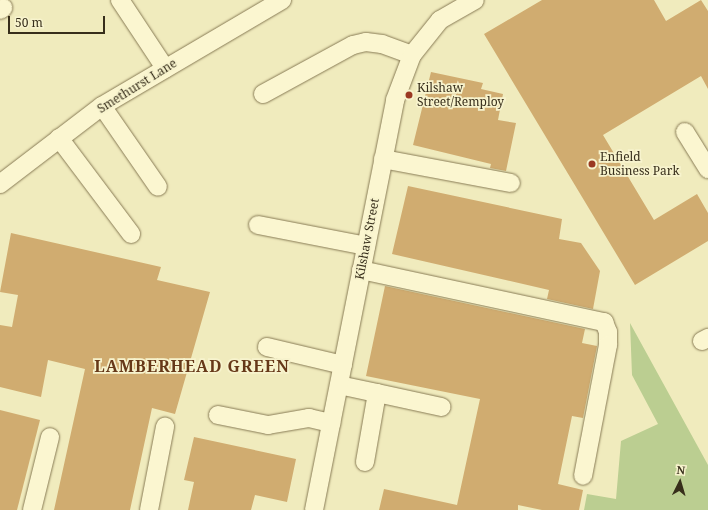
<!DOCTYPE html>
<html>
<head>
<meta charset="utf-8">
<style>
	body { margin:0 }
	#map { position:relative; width:708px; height:510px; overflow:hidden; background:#f0ebbd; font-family:"Noto Serif",serif }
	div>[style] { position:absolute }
	.green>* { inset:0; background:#bbce91 }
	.building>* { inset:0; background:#d0ac70 }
	.roads { filter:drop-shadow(0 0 1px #887b55) drop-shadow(0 0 1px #887b55) }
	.minor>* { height:18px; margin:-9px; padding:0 9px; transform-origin:9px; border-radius:9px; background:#fbf6d0 }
	.dots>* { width:11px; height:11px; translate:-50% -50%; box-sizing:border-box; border:2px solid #f7f3cd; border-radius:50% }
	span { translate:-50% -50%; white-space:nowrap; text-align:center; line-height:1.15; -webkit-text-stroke:3.5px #f7f3cd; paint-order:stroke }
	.street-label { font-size:12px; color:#372e1b }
	.poi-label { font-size:12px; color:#372e1b }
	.left { translate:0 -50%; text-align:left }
	.district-label { font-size:16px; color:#663818; font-weight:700; letter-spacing:1px }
	.north { position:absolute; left:660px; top:462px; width:40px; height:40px; -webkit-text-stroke:3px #f7f3cd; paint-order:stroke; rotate:5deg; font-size:11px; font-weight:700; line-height:16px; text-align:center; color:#372e1b }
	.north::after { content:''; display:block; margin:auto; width:14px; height:18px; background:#372e1b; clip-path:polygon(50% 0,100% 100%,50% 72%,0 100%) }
	.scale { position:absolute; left:8px; top:16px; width:97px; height:18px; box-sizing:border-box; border:2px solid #372e1b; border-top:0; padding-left:5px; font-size:12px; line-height:14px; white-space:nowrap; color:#372e1b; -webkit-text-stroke:3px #f7f3cd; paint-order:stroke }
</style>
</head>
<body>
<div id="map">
	<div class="green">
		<div style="clip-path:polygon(630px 323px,708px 465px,708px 510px,584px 510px,587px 494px,616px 499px,621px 441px,658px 424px,632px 375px)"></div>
	</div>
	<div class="building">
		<div style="clip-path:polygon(542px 0,654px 0,666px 21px,701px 0,708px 11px,708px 89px,701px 76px,603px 135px,654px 220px,697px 194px,708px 213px,708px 241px,635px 285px,484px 34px)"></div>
		<div style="clip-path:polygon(431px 72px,483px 83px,481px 89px,503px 94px,498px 120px,516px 123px,506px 171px,490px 168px,491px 164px,413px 145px)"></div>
		<div style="clip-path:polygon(408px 186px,562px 219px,559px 239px,581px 243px,600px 271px,593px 309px,547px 299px,549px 290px,392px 254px)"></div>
		<div style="clip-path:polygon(11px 233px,161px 267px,157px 280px,210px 292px,175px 414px,152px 408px,130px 510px,54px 510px,85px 369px,48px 360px,41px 397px,0 387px,0 325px,12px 327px,18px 295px,0 292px)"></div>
		<div style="clip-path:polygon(385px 286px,585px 329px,582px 343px,597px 346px,583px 418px,572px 416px,558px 484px,583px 490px,579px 510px,542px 510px,518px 505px,518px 510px,379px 510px,384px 489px,457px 505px,480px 399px,366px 376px)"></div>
		<div style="clip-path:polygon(0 410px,40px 420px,17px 510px,0 510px)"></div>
		<div style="clip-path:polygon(194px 437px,296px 459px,287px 502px,255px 495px,251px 510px,188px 510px,194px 482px,184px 480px)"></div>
	</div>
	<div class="roads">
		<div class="minor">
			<div style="left:120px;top:0;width:82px;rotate:56.5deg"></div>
			<div style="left:0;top:10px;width:4px;rotate:-34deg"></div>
			<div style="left:263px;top:94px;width:102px;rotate:-28.6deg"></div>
			<div style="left:353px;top:45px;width:13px;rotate:-13deg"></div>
			<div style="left:366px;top:42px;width:16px;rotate:7deg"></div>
			<div style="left:382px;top:44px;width:32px;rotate:20deg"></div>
			<div style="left:102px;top:106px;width:98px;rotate:55.3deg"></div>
			<div style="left:685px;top:132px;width:44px;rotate:58.1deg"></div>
			<div style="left:59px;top:138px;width:120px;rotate:53.1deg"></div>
			<div style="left:383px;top:159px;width:130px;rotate:10.6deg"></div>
			<div style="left:0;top:184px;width:128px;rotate:-37.4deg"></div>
			<div style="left:102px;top:106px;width:209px;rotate:-30.5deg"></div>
			<div style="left:258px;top:225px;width:110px;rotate:11deg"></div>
			<div style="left:361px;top:270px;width:249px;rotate:12.1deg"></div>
			<div style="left:604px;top:322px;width:11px;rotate:68deg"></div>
			<div style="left:608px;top:332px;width:13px;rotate:90deg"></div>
			<div style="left:608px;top:345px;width:133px;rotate:100.8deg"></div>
			<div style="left:702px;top:341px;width:7px;rotate:-27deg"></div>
			<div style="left:267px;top:347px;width:78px;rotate:13.3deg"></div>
			<div style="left:339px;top:385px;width:39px;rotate:12deg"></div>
			<div style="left:377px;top:393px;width:70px;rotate:99.9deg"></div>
			<div style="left:377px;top:393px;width:66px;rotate:12.2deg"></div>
			<div style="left:218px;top:415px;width:51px;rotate:11.3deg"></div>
			<div style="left:268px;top:425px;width:42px;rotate:-9.7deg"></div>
			<div style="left:309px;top:418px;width:23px;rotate:13deg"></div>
			<div style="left:32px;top:510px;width:75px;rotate:-76.1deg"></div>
			<div style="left:149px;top:510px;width:85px;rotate:-79.1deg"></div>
			<div style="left:314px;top:510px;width:418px;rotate:-78.8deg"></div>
			<div style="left:395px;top:100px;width:48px;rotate:-69.3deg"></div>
			<div style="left:412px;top:55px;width:45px;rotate:-51.3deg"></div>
			<div style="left:440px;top:20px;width:40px;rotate:-29.7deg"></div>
		</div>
	</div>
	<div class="dots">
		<div style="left:409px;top:95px;background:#9b3922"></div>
		<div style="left:592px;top:164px;background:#9b3922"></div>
	</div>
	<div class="street-label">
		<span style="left:137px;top:86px;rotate:-32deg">Smethurst Lane</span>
		<span style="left:367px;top:239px;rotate:-79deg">Kilshaw Street</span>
	</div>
	<div class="poi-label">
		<span class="left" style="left:417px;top:95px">Kilshaw<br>Street/Remploy</span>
		<span class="left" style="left:600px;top:164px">Enfield<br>Business Park</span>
	</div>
	<div class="district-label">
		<span style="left:192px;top:366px">LAMBERHEAD GREEN</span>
	</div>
	<div class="north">N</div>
	<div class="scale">50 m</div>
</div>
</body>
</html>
